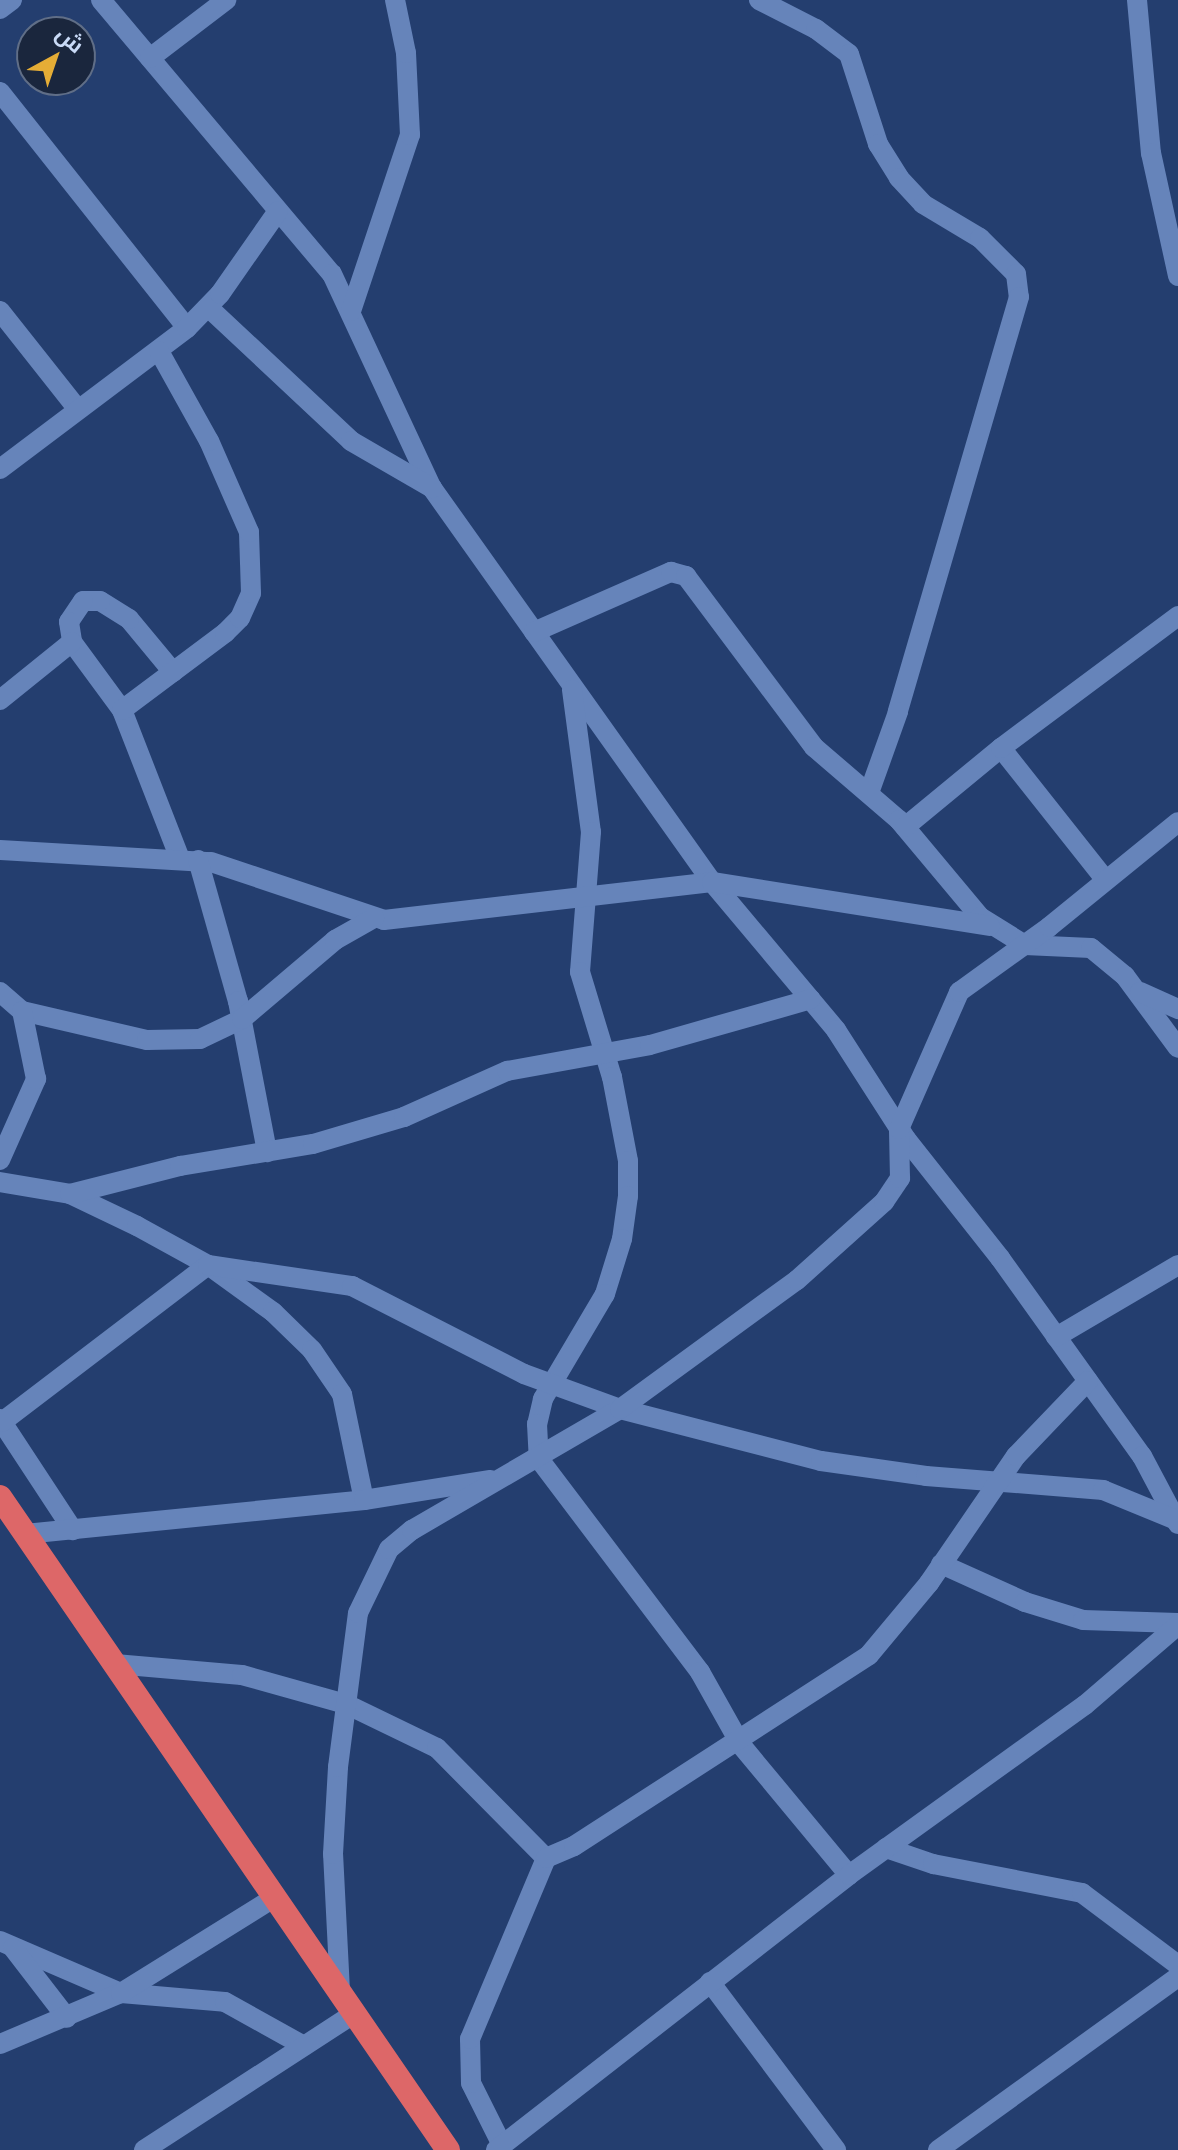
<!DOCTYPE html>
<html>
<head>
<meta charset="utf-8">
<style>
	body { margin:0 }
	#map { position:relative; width:1178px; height:2150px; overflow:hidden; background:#243e6f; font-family:"Public Sans",Cairo,sans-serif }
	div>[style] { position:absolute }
	.minor>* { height:20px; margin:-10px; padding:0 10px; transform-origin:10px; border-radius:10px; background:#6684ba }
	.highway>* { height:24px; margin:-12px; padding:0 12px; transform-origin:12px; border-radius:12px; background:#dd6768 }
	span { translate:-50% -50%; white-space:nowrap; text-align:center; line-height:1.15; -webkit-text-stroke:8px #1a263d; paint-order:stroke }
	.north { position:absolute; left:16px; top:16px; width:80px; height:80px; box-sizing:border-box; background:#1a263d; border:2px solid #606e87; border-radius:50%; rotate:40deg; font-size:22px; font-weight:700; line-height:32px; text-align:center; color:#c9daf7 }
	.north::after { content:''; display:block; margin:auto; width:28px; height:36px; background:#e5ad36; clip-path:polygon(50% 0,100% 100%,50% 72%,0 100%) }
</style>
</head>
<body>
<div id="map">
	<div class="minor">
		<div style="left:101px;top:0;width:358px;rotate:49.9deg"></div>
		<div style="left:332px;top:274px;width:236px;rotate:65deg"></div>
		<div style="left:432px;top:488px;width:483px;rotate:54.6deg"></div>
		<div style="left:712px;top:882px;width:193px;rotate:50deg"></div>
		<div style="left:836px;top:1030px;width:130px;rotate:57.3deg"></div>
		<div style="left:906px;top:1139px;width:152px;rotate:51.7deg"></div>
		<div style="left:1000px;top:1258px;width:244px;rotate:54.4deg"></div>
		<div style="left:1142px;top:1456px;width:77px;rotate:62.1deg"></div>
		<div style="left:759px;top:0;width:64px;rotate:27deg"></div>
		<div style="left:816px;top:29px;width:41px;rotate:37.1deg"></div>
		<div style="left:849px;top:54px;width:95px;rotate:72.1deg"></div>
		<div style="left:878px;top:144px;width:40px;rotate:58deg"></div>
		<div style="left:899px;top:178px;width:35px;rotate:47deg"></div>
		<div style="left:923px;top:204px;width:66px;rotate:30.8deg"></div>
		<div style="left:980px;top:238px;width:51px;rotate:45deg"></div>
		<div style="left:1016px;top:274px;width:23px;rotate:83deg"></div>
		<div style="left:1019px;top:297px;width:432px;rotate:106.3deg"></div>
		<div style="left:898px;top:712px;width:86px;rotate:109.7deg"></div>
		<div style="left:1137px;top:0;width:154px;rotate:84.8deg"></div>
		<div style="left:1151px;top:153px;width:126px;rotate:77.6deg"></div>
		<div style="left:0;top:9px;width:15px;rotate:-37deg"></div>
		<div style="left:150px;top:58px;width:96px;rotate:-37.3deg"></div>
		<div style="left:0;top:92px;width:301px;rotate:51.6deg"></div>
		<div style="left:208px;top:307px;width:196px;rotate:43.1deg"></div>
		<div style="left:351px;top:441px;width:94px;rotate:30.1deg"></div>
		<div style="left:0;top:311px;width:124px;rotate:51.6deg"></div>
		<div style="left:351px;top:311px;width:186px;rotate:-71.5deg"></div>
		<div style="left:410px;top:135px;width:82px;rotate:-92.8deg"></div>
		<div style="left:406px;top:53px;width:54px;rotate:-101.7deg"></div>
		<div style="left:0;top:469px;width:234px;rotate:-37deg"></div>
		<div style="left:187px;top:328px;width:47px;rotate:-45.9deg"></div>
		<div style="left:220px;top:294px;width:101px;rotate:-55.1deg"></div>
		<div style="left:534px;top:632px;width:150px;rotate:-23.7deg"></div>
		<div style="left:671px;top:572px;width:16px;rotate:15deg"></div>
		<div style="left:686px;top:576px;width:214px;rotate:53.2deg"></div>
		<div style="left:814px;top:747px;width:112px;rotate:40.7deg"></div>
		<div style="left:899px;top:820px;width:126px;rotate:50.1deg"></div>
		<div style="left:980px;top:917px;width:53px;rotate:31.9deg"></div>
		<div style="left:1025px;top:945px;width:66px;rotate:2.6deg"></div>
		<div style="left:1091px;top:948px;width:44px;rotate:39.5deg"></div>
		<div style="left:1125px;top:976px;width:89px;rotate:53.6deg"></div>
		<div style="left:173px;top:672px;width:69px;rotate:-129.7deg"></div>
		<div style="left:129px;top:619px;width:34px;rotate:-148deg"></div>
		<div style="left:100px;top:601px;width:17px;rotate:180deg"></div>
		<div style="left:83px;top:601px;width:25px;rotate:124deg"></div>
		<div style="left:69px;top:622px;width:20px;rotate:81deg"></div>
		<div style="left:72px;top:642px;width:84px;rotate:53.7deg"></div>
		<div style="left:122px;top:710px;width:157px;rotate:68.7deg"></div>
		<div style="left:572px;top:690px;width:143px;rotate:82.4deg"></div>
		<div style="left:591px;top:832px;width:140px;rotate:94.5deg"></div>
		<div style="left:580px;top:972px;width:110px;rotate:73.1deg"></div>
		<div style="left:612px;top:1077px;width:86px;rotate:79.2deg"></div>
		<div style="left:628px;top:1161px;width:35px;rotate:90deg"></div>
		<div style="left:628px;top:1196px;width:43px;rotate:97.9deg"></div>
		<div style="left:622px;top:1239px;width:58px;rotate:107.2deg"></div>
		<div style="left:605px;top:1294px;width:122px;rotate:120.6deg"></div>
		<div style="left:543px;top:1399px;width:26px;rotate:103deg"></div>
		<div style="left:537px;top:1424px;width:35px;rotate:87deg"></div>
		<div style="left:539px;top:1459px;width:267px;rotate:52.9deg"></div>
		<div style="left:700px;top:1672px;width:84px;rotate:60.7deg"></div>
		<div style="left:741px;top:1745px;width:169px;rotate:50.3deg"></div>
		<div style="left:0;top:700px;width:92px;rotate:-38.9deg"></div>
		<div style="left:122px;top:710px;width:129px;rotate:-36.8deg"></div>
		<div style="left:225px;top:633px;width:21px;rotate:-45deg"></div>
		<div style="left:240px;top:618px;width:27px;rotate:-66deg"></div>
		<div style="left:251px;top:593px;width:61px;rotate:-91.9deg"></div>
		<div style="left:249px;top:532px;width:99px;rotate:-113.7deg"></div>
		<div style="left:209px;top:441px;width:103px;rotate:-119.1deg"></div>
		<div style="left:1001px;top:748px;width:167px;rotate:51.6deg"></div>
		<div style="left:905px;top:827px;width:124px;rotate:-39.5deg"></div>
		<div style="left:1001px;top:748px;width:221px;rotate:-36.7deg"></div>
		<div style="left:0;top:850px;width:211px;rotate:3.3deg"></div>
		<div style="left:211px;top:862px;width:182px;rotate:18.5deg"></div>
		<div style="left:384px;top:920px;width:330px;rotate:-6.6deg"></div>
		<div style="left:712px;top:882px;width:281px;rotate:9deg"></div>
		<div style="left:198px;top:860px;width:147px;rotate:74.2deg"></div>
		<div style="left:238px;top:1001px;width:154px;rotate:79.1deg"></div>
		<div style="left:0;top:992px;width:29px;rotate:41deg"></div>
		<div style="left:22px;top:1011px;width:128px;rotate:13.1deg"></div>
		<div style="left:147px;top:1040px;width:53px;rotate:-1.1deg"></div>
		<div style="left:200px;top:1039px;width:47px;rotate:-25.5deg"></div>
		<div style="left:242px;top:1019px;width:122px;rotate:-40.3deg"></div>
		<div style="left:335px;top:940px;width:45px;rotate:-29.4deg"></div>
		<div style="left:1140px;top:992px;width:42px;rotate:24.1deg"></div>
		<div style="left:0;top:1160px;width:89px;rotate:-66deg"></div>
		<div style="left:36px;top:1079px;width:69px;rotate:-101.6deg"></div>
		<div style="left:0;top:1182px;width:71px;rotate:9.7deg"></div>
		<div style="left:70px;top:1194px;width:74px;rotate:25.5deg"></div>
		<div style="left:137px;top:1226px;width:81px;rotate:28.8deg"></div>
		<div style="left:208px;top:1265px;width:80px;rotate:35.9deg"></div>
		<div style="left:273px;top:1312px;width:54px;rotate:44.3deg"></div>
		<div style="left:312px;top:1350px;width:53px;rotate:55.7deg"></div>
		<div style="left:342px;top:1394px;width:108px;rotate:78.3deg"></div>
		<div style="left:70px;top:1194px;width:114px;rotate:-14.3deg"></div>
		<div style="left:180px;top:1166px;width:135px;rotate:-9.4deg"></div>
		<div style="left:313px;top:1144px;width:95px;rotate:-16.5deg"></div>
		<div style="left:404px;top:1117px;width:113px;rotate:-24.1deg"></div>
		<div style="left:507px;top:1071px;width:145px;rotate:-10.3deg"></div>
		<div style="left:650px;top:1045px;width:167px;rotate:-15.9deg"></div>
		<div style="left:1056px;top:1337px;width:142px;rotate:-30.5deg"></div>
		<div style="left:0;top:1419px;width:133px;rotate:56.7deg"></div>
		<div style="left:2px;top:1422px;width:259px;rotate:-37.3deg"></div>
		<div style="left:208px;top:1265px;width:146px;rotate:8.3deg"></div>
		<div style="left:352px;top:1286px;width:193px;rotate:27.1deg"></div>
		<div style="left:524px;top:1374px;width:102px;rotate:20deg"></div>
		<div style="left:620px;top:1409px;width:208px;rotate:14.5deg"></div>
		<div style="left:821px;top:1461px;width:106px;rotate:8.1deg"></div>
		<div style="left:926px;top:1476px;width:178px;rotate:4.5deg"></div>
		<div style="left:1103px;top:1490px;width:79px;rotate:22.3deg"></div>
		<div style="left:25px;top:1534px;width:341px;rotate:-5.7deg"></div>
		<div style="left:364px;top:1500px;width:128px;rotate:-9deg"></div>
		<div style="left:941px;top:1564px;width:92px;rotate:24.3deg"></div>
		<div style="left:1025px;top:1602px;width:61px;rotate:17.2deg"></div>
		<div style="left:1083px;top:1620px;width:95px;rotate:1.8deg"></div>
		<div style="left:115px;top:1664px;width:127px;rotate:5deg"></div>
		<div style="left:242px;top:1675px;width:108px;rotate:15.6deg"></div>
		<div style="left:346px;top:1704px;width:101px;rotate:25.8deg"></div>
		<div style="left:437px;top:1748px;width:155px;rotate:45.3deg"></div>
		<div style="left:886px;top:1848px;width:50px;rotate:18.8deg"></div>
		<div style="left:933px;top:1864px;width:152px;rotate:11deg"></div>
		<div style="left:1082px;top:1893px;width:120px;rotate:36.9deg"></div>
		<div style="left:0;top:1941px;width:132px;rotate:23.3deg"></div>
		<div style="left:121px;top:1993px;width:104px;rotate:4.9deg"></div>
		<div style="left:225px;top:2002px;width:90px;rotate:29.1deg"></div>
		<div style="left:13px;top:1948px;width:88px;rotate:52.4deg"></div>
		<div style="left:710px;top:1982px;width:210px;rotate:53.1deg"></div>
		<div style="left:340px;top:1991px;width:137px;rotate:-92.9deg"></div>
		<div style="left:333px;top:1854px;width:87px;rotate:-86.7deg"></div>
		<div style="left:338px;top:1767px;width:155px;rotate:-82.6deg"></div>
		<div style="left:358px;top:1613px;width:71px;rotate:-64.2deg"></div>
		<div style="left:389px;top:1549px;width:30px;rotate:-40deg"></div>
		<div style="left:412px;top:1530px;width:241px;rotate:-30.2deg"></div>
		<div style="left:620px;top:1409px;width:219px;rotate:-36.1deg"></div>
		<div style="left:797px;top:1280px;width:117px;rotate:-41.9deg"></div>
		<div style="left:884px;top:1202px;width:29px;rotate:-56deg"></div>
		<div style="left:900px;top:1178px;width:49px;rotate:-91.2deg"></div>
		<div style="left:899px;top:1129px;width:150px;rotate:-66.3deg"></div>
		<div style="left:959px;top:992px;width:111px;rotate:-35.8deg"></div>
		<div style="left:1049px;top:927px;width:166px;rotate:-39.1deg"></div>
		<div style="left:0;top:2044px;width:131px;rotate:-22.9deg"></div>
		<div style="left:121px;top:1993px;width:181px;rotate:-31.9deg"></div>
		<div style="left:502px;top:2145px;width:69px;rotate:-116.6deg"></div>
		<div style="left:471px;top:2083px;width:44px;rotate:-91.3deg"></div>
		<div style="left:470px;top:2039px;width:196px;rotate:-67.2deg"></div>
		<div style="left:546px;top:1858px;width:30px;rotate:-23deg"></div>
		<div style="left:574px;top:1846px;width:351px;rotate:-32.9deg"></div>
		<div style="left:869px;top:1655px;width:94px;rotate:-50.2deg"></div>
		<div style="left:929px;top:1583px;width:154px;rotate:-55.6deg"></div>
		<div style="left:1016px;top:1456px;width:104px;rotate:-46.2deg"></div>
		<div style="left:144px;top:2150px;width:252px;rotate:-33deg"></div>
		<div style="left:496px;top:2150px;width:447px;rotate:-37.9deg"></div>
		<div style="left:849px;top:1875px;width:291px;rotate:-35.8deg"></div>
		<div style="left:1085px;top:1705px;width:123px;rotate:-40.7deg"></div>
		<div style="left:938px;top:2150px;width:296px;rotate:-35.8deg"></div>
	</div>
	<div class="highway">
		<div style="left:0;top:1497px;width:792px;rotate:55.55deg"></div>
	</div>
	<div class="north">ش</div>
</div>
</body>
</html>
